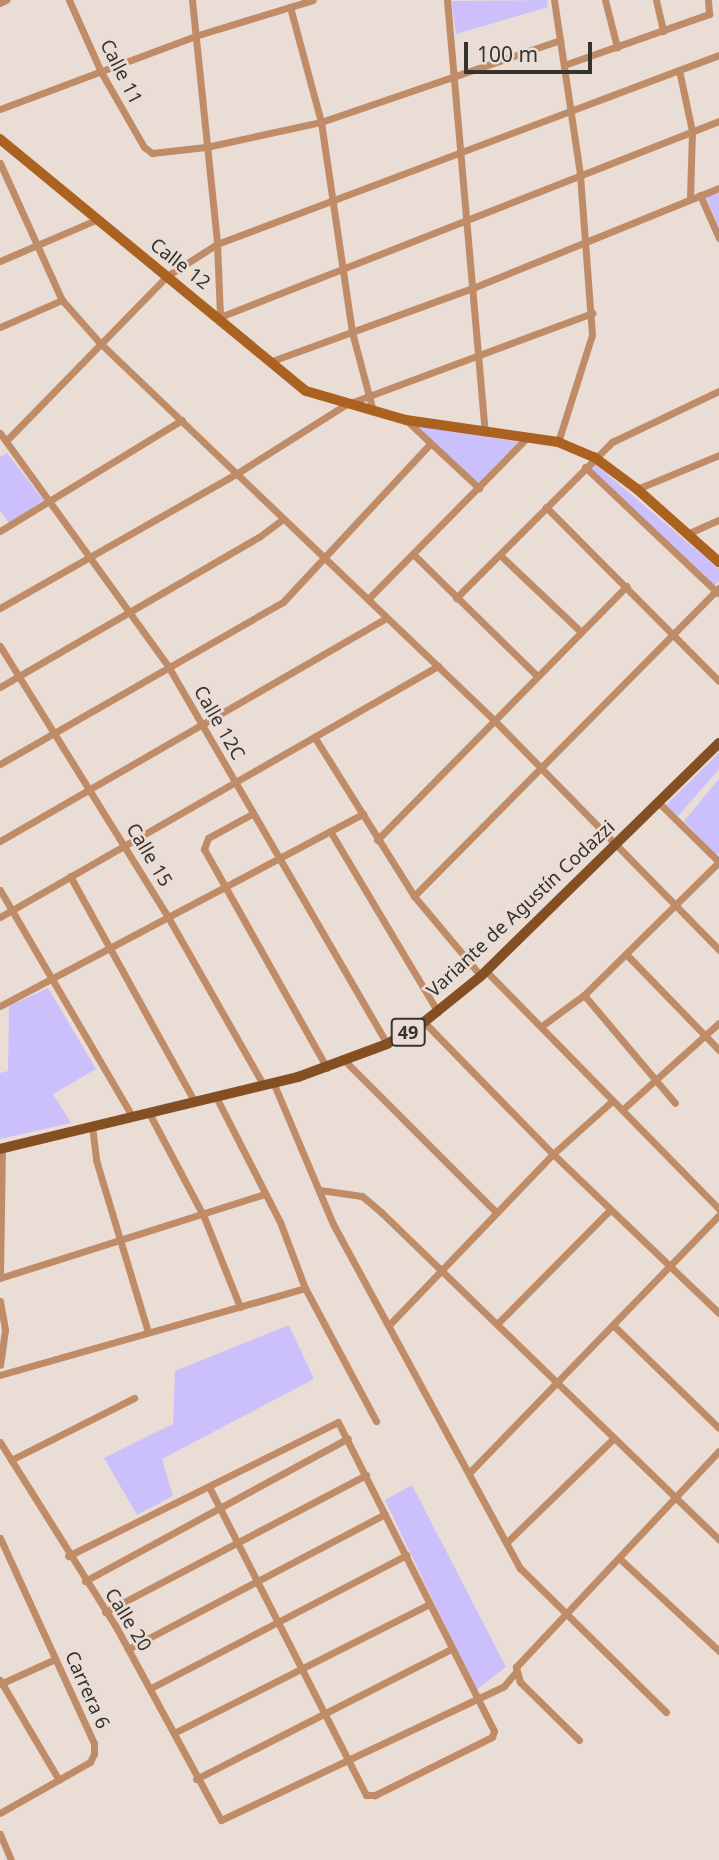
<!DOCTYPE html>
<html>
<head>
<meta charset="utf-8">
<style>
	body { margin:0 }
	#map { position:relative; width:719px; height:1860px; overflow:hidden; background:#e9ddd5; font-family:"Noto Sans",sans-serif }
	div>[style] { position:absolute }
	.green>* { inset:0; background:#ccc0fc }
	.street>* { height:7px; margin:-3.5px; padding:0 3.5px; transform-origin:3.5px; border-radius:3.5px; background:#bf8c67 }
	.secondary>* { height:10px; margin:-5px; padding:0 5px; transform-origin:5px; border-radius:5px; background:#ab6120 }
	.primary>* { height:10px; margin:-5px; padding:0 5px; transform-origin:5px; border-radius:5px; background:#854f24 }
	span { translate:-50% -50%; white-space:nowrap; text-align:center; line-height:1.15; -webkit-text-stroke:5px #e9ddd5; paint-order:stroke }
	.shield-label span { padding:2px 5px; background:#e9ddd5; border:2px solid; border-radius:5px; -webkit-text-stroke-width:0 }
	.shield-label { font-size:18px; color:#37332f; font-weight:700 }
	.street-label { font-size:19px; color:#37332f }
	.scale { position:absolute; left:464px; top:42px; width:128px; height:32px; box-sizing:border-box; border:4px solid #37332f; border-top:0; padding-left:9px; font-size:21px; line-height:24px; white-space:nowrap; color:#37332f; -webkit-text-stroke:5px #e9ddd5; paint-order:stroke }
</style>
</head>
<body>
<div id="map">
	<div class="green">
		<div style="clip-path:polygon(547px 0,548px 7px,456px 34px,451px 1px)"></div>
		<div style="clip-path:polygon(719px 193px,719px 228px,706px 197px)"></div>
		<div style="clip-path:polygon(416px 426px,519px 442px,478px 483px)"></div>
		<div style="clip-path:polygon(7px 453px,45px 502px,9px 523px,0 510px,0 457px)"></div>
		<div style="clip-path:polygon(594px 463px,719px 569px,719px 581px,714px 586px,589px 467px)"></div>
		<div style="clip-path:polygon(719px 753px,719px 769px,678px 816px,666px 805px)"></div>
		<div style="clip-path:polygon(719px 779px,719px 853px,716px 855px,684px 821px)"></div>
		<div style="clip-path:polygon(48px 988px,96px 1069px,53px 1094px,71px 1123px,0 1139px,0 1073px,8px 1071px,9px 1006px)"></div>
		<div style="clip-path:polygon(289px 1325px,314px 1379px,162px 1459px,173px 1496px,137px 1515px,104px 1458px,173px 1424px,175px 1371px)"></div>
		<div style="clip-path:polygon(412px 1485px,506px 1667px,476px 1690px,385px 1500px)"></div>
	</div>
	<div class="street">
		<div style="left:69px;top:0;width:79px;rotate:66deg"></div>
		<div style="left:101px;top:72px;width:86px;rotate:60.2deg"></div>
		<div style="left:144px;top:147px;width:10px;rotate:37deg"></div>
		<div style="left:152px;top:153px;width:54px;rotate:-6.3deg"></div>
		<div style="left:206px;top:147px;width:118px;rotate:-12.3deg"></div>
		<div style="left:321px;top:122px;width:253px;rotate:-18.9deg"></div>
		<div style="left:192px;top:0;width:245px;rotate:84.1deg"></div>
		<div style="left:217px;top:244px;width:73px;rotate:87.6deg"></div>
		<div style="left:220px;top:317px;width:536px;rotate:-21.44deg"></div>
		<div style="left:447px;top:0;width:434px;rotate:85deg"></div>
		<div style="left:554px;top:0;width:177px;rotate:81.5deg"></div>
		<div style="left:580px;top:175px;width:160px;rotate:85.7deg"></div>
		<div style="left:592px;top:335px;width:112px;rotate:107.6deg"></div>
		<div style="left:605px;top:0;width:49px;rotate:75.7deg"></div>
		<div style="left:656px;top:0;width:32px;rotate:77deg"></div>
		<div style="left:0;top:3px;width:7px;rotate:-27deg"></div>
		<div style="left:290px;top:7px;width:119px;rotate:74.9deg"></div>
		<div style="left:321px;top:122px;width:212px;rotate:81.6deg"></div>
		<div style="left:352px;top:332px;width:82px;rotate:75.1deg"></div>
		<div style="left:567px;top:64px;width:151px;rotate:-19.4deg"></div>
		<div style="left:709px;top:14px;width:14px;rotate:-94deg"></div>
		<div style="left:679px;top:70px;width:62px;rotate:78deg"></div>
		<div style="left:692px;top:131px;width:68px;rotate:91.7deg"></div>
		<div style="left:0;top:109px;width:208px;rotate:-20.5deg"></div>
		<div style="left:195px;top:36px;width:123px;rotate:-17deg"></div>
		<div style="left:0;top:163px;width:150px;rotate:65.7deg"></div>
		<div style="left:62px;top:300px;width:56px;rotate:48.6deg"></div>
		<div style="left:99px;top:342px;width:547px;rotate:43.74deg"></div>
		<div style="left:494px;top:720px;width:322px;rotate:45.6deg"></div>
		<div style="left:700px;top:195px;width:47px;rotate:66.2deg"></div>
		<div style="left:0;top:261px;width:107px;rotate:-23.2deg"></div>
		<div style="left:0;top:327px;width:68px;rotate:-23.5deg"></div>
		<div style="left:272px;top:361px;width:216px;rotate:-20deg"></div>
		<div style="left:475px;top:287px;width:263px;rotate:-22.1deg"></div>
		<div style="left:406px;top:420px;width:100px;rotate:43deg"></div>
		<div style="left:0;top:433px;width:287px;rotate:54.2deg"></div>
		<div style="left:168px;top:666px;width:437px;rotate:59.9deg"></div>
		<div style="left:6px;top:441px;width:231px;rotate:-45.7deg"></div>
		<div style="left:167px;top:276px;width:59px;rotate:-32.6deg"></div>
		<div style="left:217px;top:244px;width:536px;rotate:-20.63deg"></div>
		<div style="left:585px;top:467px;width:183px;rotate:43.5deg"></div>
		<div style="left:637px;top:489px;width:89px;rotate:-22.5deg"></div>
		<div style="left:546px;top:507px;width:245px;rotate:45.2deg"></div>
		<div style="left:0;top:531px;width:213px;rotate:-31.4deg"></div>
		<div style="left:687px;top:534px;width:35px;rotate:-24deg"></div>
		<div style="left:414px;top:555px;width:171px;rotate:44.5deg"></div>
		<div style="left:500px;top:555px;width:112px;rotate:43.5deg"></div>
		<div style="left:456px;top:598px;width:221px;rotate:-45deg"></div>
		<div style="left:612px;top:442px;width:119px;rotate:-25.5deg"></div>
		<div style="left:368px;top:599px;width:226px;rotate:-45.4deg"></div>
		<div style="left:0;top:608px;width:271px;rotate:-29.6deg"></div>
		<div style="left:236px;top:474px;width:129px;rotate:-32.3deg"></div>
		<div style="left:345px;top:405px;width:264px;rotate:-20.4deg"></div>
		<div style="left:0;top:646px;width:319px;rotate:58.2deg"></div>
		<div style="left:168px;top:917px;width:192px;rotate:60.4deg"></div>
		<div style="left:0;top:687px;width:299px;rotate:-30.1deg"></div>
		<div style="left:259px;top:537px;width:30px;rotate:-37deg"></div>
		<div style="left:315px;top:738px;width:186px;rotate:57.9deg"></div>
		<div style="left:414px;top:896px;width:104px;rotate:50.1deg"></div>
		<div style="left:0;top:764px;width:326px;rotate:-29.8deg"></div>
		<div style="left:283px;top:602px;width:216px;rotate:-47.1deg"></div>
		<div style="left:658px;top:802px;width:86px;rotate:44.5deg"></div>
		<div style="left:252px;top:814px;width:50px;rotate:151.4deg"></div>
		<div style="left:208px;top:838px;width:12px;rotate:110deg"></div>
		<div style="left:204px;top:849px;width:251px;rotate:60.7deg"></div>
		<div style="left:330px;top:831px;width:211px;rotate:59.2deg"></div>
		<div style="left:377px;top:840px;width:356px;rotate:-45.5deg"></div>
		<div style="left:0;top:841px;width:444px;rotate:-30deg"></div>
		<div style="left:70px;top:876px;width:258px;rotate:61.1deg"></div>
		<div style="left:0;top:890px;width:262px;rotate:59.7deg"></div>
		<div style="left:414px;top:896px;width:433px;rotate:-45.3deg"></div>
		<div style="left:0;top:917px;width:505px;rotate:-29.82deg"></div>
		<div style="left:626px;top:954px;width:134px;rotate:45.9deg"></div>
		<div style="left:486px;top:971px;width:333px;rotate:45.6deg"></div>
		<div style="left:584px;top:995px;width:141px;rotate:49.9deg"></div>
		<div style="left:0;top:1006px;width:411px;rotate:-27.9deg"></div>
		<div style="left:424px;top:1022px;width:185px;rotate:45.7deg"></div>
		<div style="left:553px;top:1154px;width:230px;rotate:43.8deg"></div>
		<div style="left:543px;top:1025px;width:51px;rotate:-36.2deg"></div>
		<div style="left:584px;top:995px;width:190px;rotate:-44.6deg"></div>
		<div style="left:347px;top:1063px;width:211px;rotate:45deg"></div>
		<div style="left:273px;top:1082px;width:154px;rotate:67.1deg"></div>
		<div style="left:333px;top:1224px;width:392px;rotate:61.5deg"></div>
		<div style="left:520px;top:1568px;width:205px;rotate:44.6deg"></div>
		<div style="left:216px;top:1097px;width:140px;rotate:62.9deg"></div>
		<div style="left:280px;top:1222px;width:71px;rotate:69.3deg"></div>
		<div style="left:305px;top:1288px;width:151px;rotate:61.9deg"></div>
		<div style="left:622px;top:1110px;width:130px;rotate:-41.9deg"></div>
		<div style="left:149px;top:1113px;width:118px;rotate:62.1deg"></div>
		<div style="left:204px;top:1217px;width:97px;rotate:68.2deg"></div>
		<div style="left:92px;top:1126px;width:34px;rotate:83deg"></div>
		<div style="left:96px;top:1160px;width:180px;rotate:73.2deg"></div>
		<div style="left:320px;top:1190px;width:42px;rotate:8.1deg"></div>
		<div style="left:362px;top:1196px;width:26px;rotate:40deg"></div>
		<div style="left:382px;top:1213px;width:470px;rotate:44.1deg"></div>
		<div style="left:0;top:1272px;width:123px;rotate:-89.1deg"></div>
		<div style="left:0;top:1278px;width:278px;rotate:-17.6deg"></div>
		<div style="left:0;top:1301px;width:29px;rotate:80deg"></div>
		<div style="left:5px;top:1330px;width:35px;rotate:98deg"></div>
		<div style="left:499px;top:1322px;width:158px;rotate:-45.3deg"></div>
		<div style="left:389px;top:1325px;width:237px;rotate:-46.2deg"></div>
		<div style="left:553px;top:1154px;width:79px;rotate:-41.9deg"></div>
		<div style="left:614px;top:1326px;width:146px;rotate:44.2deg"></div>
		<div style="left:0;top:1375px;width:317px;rotate:-15.9deg"></div>
		<div style="left:0;top:1442px;width:216px;rotate:57.9deg"></div>
		<div style="left:115px;top:1625px;width:222px;rotate:61.5deg"></div>
		<div style="left:221px;top:1820px;width:313px;rotate:-25.3deg"></div>
		<div style="left:504px;top:1686px;width:17px;rotate:-50deg"></div>
		<div style="left:11px;top:1460px;width:138px;rotate:-26.8deg"></div>
		<div style="left:470px;top:1472px;width:358px;rotate:-45.9deg"></div>
		<div style="left:0;top:1538px;width:226px;rotate:65.4deg"></div>
		<div style="left:94px;top:1743px;width:11px;rotate:90deg"></div>
		<div style="left:94px;top:1754px;width:9px;rotate:117deg"></div>
		<div style="left:90px;top:1762px;width:103px;rotate:150.5deg"></div>
		<div style="left:507px;top:1542px;width:149px;rotate:-44.2deg"></div>
		<div style="left:68px;top:1556px;width:301px;rotate:-26.4deg"></div>
		<div style="left:338px;top:1422px;width:346px;rotate:63.2deg"></div>
		<div style="left:494px;top:1731px;width:6px;rotate:108deg"></div>
		<div style="left:492px;top:1737px;width:131px;rotate:153.6deg"></div>
		<div style="left:375px;top:1795px;width:9px;rotate:180deg"></div>
		<div style="left:366px;top:1795px;width:346px;rotate:-117deg"></div>
		<div style="left:619px;top:1558px;width:137px;rotate:42.9deg"></div>
		<div style="left:85px;top:1581px;width:299px;rotate:-28.5deg"></div>
		<div style="left:105px;top:1612px;width:295px;rotate:-27.7deg"></div>
		<div style="left:128px;top:1649px;width:290px;rotate:-27.7deg"></div>
		<div style="left:0;top:1680px;width:116px;rotate:59.5deg"></div>
		<div style="left:0;top:1684px;width:60px;rotate:-24.4deg"></div>
		<div style="left:151px;top:1688px;width:288px;rotate:-27.5deg"></div>
		<div style="left:174px;top:1733px;width:286px;rotate:-26.8deg"></div>
		<div style="left:579px;top:1740px;width:83px;rotate:-135.5deg"></div>
		<div style="left:520px;top:1682px;width:16px;rotate:-105deg"></div>
		<div style="left:516px;top:1667px;width:296px;rotate:-46.8deg"></div>
		<div style="left:196px;top:1779px;width:286px;rotate:-27deg"></div>
		<div style="left:0;top:1834px;width:28px;rotate:67deg"></div>
	</div>
	<div class="secondary">
		<div style="left:0;top:139px;width:396px;rotate:39.5deg"></div>
		<div style="left:306px;top:391px;width:104px;rotate:16.2deg"></div>
		<div style="left:406px;top:420px;width:154px;rotate:8.2deg"></div>
		<div style="left:558px;top:442px;width:39px;rotate:23deg"></div>
		<div style="left:594px;top:457px;width:54px;rotate:36.7deg"></div>
		<div style="left:637px;top:489px;width:110px;rotate:41.7deg"></div>
	</div>
	<div class="primary">
		<div style="left:0;top:1149px;width:307px;rotate:-13.6deg"></div>
		<div style="left:298px;top:1077px;width:95px;rotate:-20.3deg"></div>
		<div style="left:387px;top:1044px;width:43px;rotate:-30.7deg"></div>
		<div style="left:424px;top:1022px;width:73px;rotate:-38.9deg"></div>
		<div style="left:481px;top:976px;width:333px;rotate:-44.4deg"></div>
	</div>
	<div class="shield-label">
		<span style="left:408px;top:1032px">49</span>
	</div>
	<div class="street-label">
		<span style="left:121px;top:72px;rotate:63deg">Calle 11</span>
		<span style="left:180px;top:264px;rotate:38deg">Calle 12</span>
		<span style="left:219px;top:723px;rotate:60deg">Calle 12C</span>
		<span style="left:149px;top:855px;rotate:59deg">Calle 15</span>
		<span style="left:521px;top:909px;rotate:-43deg">Variante de Agustín Codazzi</span>
		<span style="left:128px;top:1620px;rotate:58deg">Calle 20</span>
		<span style="left:87px;top:1690px;rotate:66deg">Carrera 6</span>
	</div>
	<div class="scale">100 m</div>
</div>
</body>
</html>
